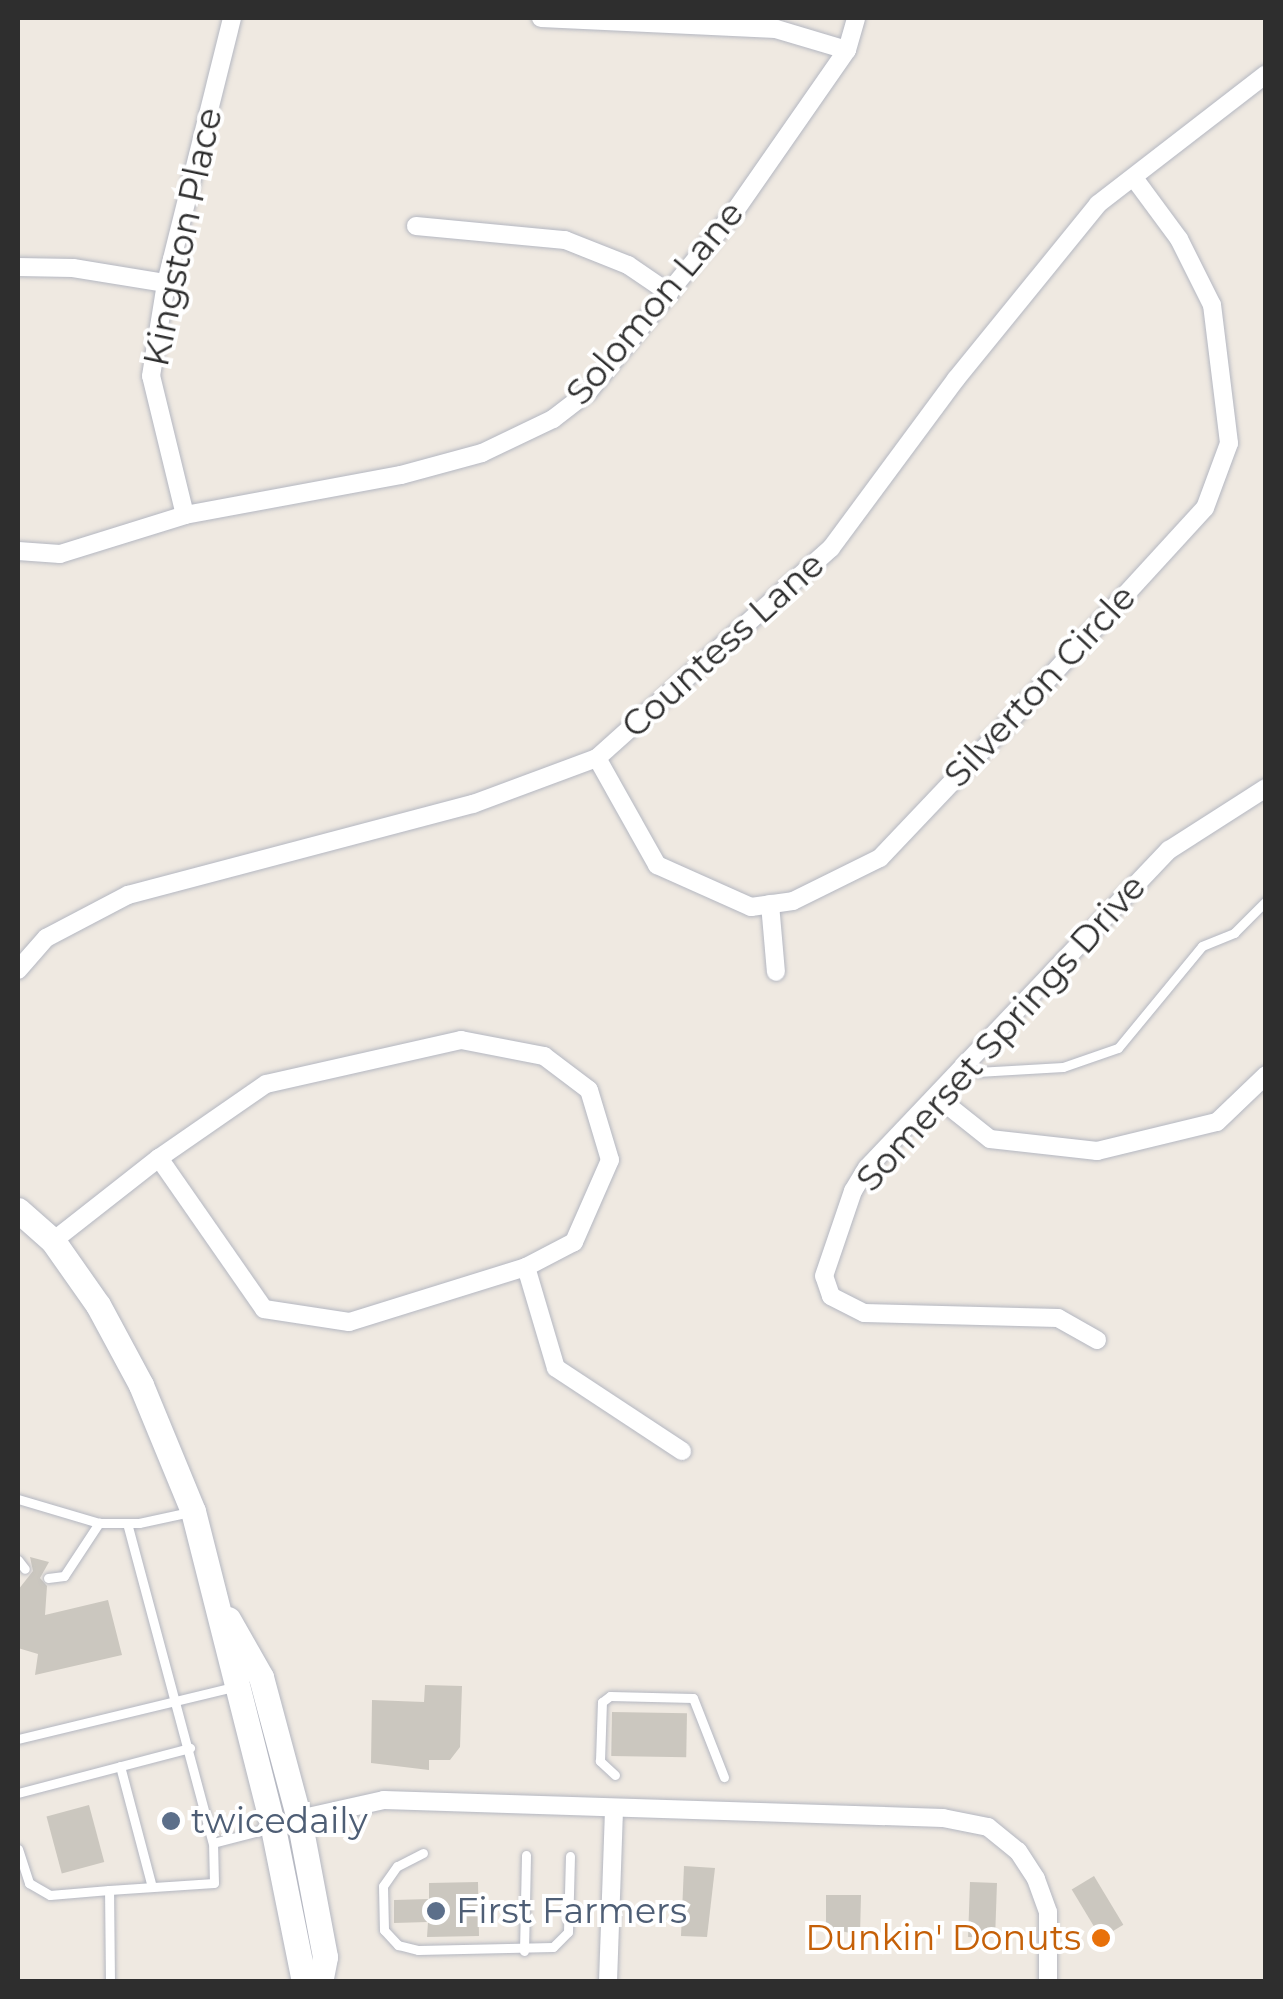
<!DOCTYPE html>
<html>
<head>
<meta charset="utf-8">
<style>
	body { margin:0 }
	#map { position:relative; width:1283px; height:1999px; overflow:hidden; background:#efe9e1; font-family:Montserrat,sans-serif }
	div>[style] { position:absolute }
	.building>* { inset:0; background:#cbc7bf; transform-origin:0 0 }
	.roads { filter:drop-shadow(0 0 2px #b4b7c1) drop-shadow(0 0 2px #b4b7c1) }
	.lane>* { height:9px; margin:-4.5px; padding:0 4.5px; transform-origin:4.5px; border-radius:4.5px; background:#fff }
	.street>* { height:18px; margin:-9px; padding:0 9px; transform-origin:9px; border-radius:9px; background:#fff }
	.secondary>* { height:25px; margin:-12.5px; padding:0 12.5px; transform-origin:12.5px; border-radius:12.5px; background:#fff }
	.dots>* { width:28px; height:28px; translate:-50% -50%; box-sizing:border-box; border:5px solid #fff; border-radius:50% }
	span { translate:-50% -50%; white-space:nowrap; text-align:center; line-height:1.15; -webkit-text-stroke:8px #fff; paint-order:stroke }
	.street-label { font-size:35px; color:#2e2e2e }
	.service-label { font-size:35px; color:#4e5e75 }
	.left { translate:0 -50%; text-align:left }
	.food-label { font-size:35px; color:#c56008 }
	.right { translate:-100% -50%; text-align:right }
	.frame { position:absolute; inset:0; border:20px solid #2e2e2e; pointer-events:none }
</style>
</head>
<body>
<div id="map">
	<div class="building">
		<div style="clip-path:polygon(30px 1557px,49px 1562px,40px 1578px,47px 1586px,45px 1615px,108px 1600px,122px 1655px,35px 1675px,38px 1654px,18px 1648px,18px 1590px,33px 1571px)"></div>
		<div style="clip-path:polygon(425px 1685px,462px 1686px,460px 1747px,450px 1760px,429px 1760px,429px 1770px,371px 1763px,372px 1700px,424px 1702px)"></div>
		<div style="left:612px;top:1712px;width:75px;height:44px;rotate:1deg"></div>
		<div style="left:89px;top:1805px;width:59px;height:44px;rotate:75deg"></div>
		<div style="clip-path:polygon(684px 1866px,715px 1868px,707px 1937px,681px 1936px)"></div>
		<div style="left:1094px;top:1876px;width:57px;height:26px;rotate:59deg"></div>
		<div style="clip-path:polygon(478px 1882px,479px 1936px,427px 1937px,428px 1922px,394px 1923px,394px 1900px,429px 1899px,429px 1883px)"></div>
		<div style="left:970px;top:1882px;width:27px;height:55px;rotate:2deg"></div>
		<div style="clip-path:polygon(826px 1895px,861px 1895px,860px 1935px,826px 1928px)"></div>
	</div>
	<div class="roads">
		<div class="lane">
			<div style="left:966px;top:1064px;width:14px;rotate:36deg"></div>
			<div style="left:977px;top:1072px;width:86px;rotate:-3.3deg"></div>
			<div style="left:1063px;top:1067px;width:58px;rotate:-19.1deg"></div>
			<div style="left:1118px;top:1048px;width:132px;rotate:-50.5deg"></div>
			<div style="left:1202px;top:946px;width:35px;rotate:-22deg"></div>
			<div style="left:1234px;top:933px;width:45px;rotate:-45deg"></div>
			<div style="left:18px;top:1499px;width:84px;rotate:16.5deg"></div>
			<div style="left:99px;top:1523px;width:40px"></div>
			<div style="left:139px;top:1523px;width:52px;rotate:-12.2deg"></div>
			<div style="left:127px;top:1523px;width:331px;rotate:75deg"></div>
			<div style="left:213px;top:1843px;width:60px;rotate:-14.5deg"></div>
			<div style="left:18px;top:1560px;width:11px;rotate:52deg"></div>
			<div style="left:48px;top:1578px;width:16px;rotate:-7deg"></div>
			<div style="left:64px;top:1576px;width:64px;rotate:-56.6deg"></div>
			<div style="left:18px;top:1739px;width:221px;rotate:-13.6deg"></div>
			<div style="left:120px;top:1766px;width:125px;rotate:75.2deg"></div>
			<div style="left:615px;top:1775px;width:21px;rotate:-137deg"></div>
			<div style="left:600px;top:1761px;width:59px;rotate:-88.1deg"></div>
			<div style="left:602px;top:1702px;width:10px;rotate:-37deg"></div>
			<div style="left:610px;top:1696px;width:83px;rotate:1.4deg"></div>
			<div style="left:693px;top:1698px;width:85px;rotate:68.6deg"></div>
			<div style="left:18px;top:1793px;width:178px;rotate:-14.7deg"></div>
			<div style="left:18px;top:1849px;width:36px;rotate:72deg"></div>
			<div style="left:29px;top:1883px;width:24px;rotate:30deg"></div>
			<div style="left:50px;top:1895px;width:59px;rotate:-4.8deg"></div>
			<div style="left:423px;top:1853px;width:29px;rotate:153deg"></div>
			<div style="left:397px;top:1866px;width:24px;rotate:125deg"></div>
			<div style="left:383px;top:1886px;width:44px;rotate:88.7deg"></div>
			<div style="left:384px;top:1930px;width:21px;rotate:47deg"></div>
			<div style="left:398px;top:1945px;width:21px;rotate:14deg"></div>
			<div style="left:418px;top:1950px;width:135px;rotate:-1.3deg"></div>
			<div style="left:553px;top:1947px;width:21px;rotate:-45deg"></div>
			<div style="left:568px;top:1932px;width:76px;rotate:-88.5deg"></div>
			<div style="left:524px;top:1951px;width:96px;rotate:-88.8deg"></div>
			<div style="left:110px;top:1982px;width:92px;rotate:-90.6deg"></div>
			<div style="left:109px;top:1890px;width:105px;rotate:-3.8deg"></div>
			<div style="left:214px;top:1883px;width:40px;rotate:-91.4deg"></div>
		</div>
		<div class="street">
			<div style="left:541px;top:18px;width:235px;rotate:2.7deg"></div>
			<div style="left:776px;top:29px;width:74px;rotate:16.5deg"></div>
			<div style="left:416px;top:226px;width:150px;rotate:5.4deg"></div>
			<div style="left:565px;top:240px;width:68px;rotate:21.6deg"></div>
			<div style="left:628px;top:265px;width:50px;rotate:34.3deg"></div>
			<div style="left:18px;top:267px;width:55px;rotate:1deg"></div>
			<div style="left:73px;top:268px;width:94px;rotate:9.2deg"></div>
			<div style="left:185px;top:515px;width:143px;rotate:-103.7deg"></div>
			<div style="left:151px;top:376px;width:94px;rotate:-80.8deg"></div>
			<div style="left:166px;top:283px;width:273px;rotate:-76deg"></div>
			<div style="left:18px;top:551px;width:42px;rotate:4.1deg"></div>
			<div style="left:60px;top:554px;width:131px;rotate:-17.3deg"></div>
			<div style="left:185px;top:515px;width:220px;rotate:-10.5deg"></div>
			<div style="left:401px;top:475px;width:84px;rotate:-15.2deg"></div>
			<div style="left:482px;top:453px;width:79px;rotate:-25.6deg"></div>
			<div style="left:553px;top:419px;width:44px;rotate:-37.6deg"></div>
			<div style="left:588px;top:392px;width:233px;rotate:-50.9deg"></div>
			<div style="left:735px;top:211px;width:196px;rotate:-55.2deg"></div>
			<div style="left:847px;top:50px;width:33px;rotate:-74deg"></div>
			<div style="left:597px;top:758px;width:123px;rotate:60.7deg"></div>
			<div style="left:657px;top:865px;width:103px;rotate:24.1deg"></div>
			<div style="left:751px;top:907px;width:42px;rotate:-8.1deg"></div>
			<div style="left:793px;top:901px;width:97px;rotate:-26.3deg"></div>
			<div style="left:880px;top:858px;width:183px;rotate:-46.5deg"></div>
			<div style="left:1006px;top:725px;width:294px;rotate:-47.5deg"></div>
			<div style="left:1205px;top:508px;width:69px;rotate:-69.7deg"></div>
			<div style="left:1229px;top:443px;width:139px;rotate:-97deg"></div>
			<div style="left:1212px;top:305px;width:74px;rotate:-116.6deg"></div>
			<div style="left:1179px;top:239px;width:76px;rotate:-126.4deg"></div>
			<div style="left:770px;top:904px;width:68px;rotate:85deg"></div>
			<div style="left:18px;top:970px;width:43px;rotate:-48.8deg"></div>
			<div style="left:46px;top:938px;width:93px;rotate:-27.7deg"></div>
			<div style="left:128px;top:895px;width:357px;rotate:-14.8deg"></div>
			<div style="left:473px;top:804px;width:132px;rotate:-20.4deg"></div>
			<div style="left:597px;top:758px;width:314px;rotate:-41.9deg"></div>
			<div style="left:831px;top:548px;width:210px;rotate:-53.5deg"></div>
			<div style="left:956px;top:379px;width:225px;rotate:-50.9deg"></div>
			<div style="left:1098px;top:204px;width:212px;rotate:-37.7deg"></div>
			<div style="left:936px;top:1096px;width:69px;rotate:38.5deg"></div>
			<div style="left:990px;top:1139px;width:108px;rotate:6.4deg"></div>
			<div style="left:1097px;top:1151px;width:123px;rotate:-13.6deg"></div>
			<div style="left:1217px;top:1122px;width:68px;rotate:-43.8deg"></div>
			<div style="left:53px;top:1241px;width:135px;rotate:-38.1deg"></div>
			<div style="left:159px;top:1158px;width:130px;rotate:-34.7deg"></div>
			<div style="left:266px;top:1084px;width:200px;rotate:-12.7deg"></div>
			<div style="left:461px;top:1040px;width:85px;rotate:10.9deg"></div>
			<div style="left:544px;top:1056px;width:56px;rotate:37.1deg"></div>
			<div style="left:589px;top:1090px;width:73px;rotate:73.3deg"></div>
			<div style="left:610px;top:1160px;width:90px;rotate:113.7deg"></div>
			<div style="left:574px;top:1242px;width:54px;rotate:152.5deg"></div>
			<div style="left:526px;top:1267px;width:185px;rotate:162.7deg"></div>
			<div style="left:349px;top:1322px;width:86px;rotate:-171.3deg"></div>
			<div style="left:264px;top:1309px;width:184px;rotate:-124.8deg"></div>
			<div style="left:526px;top:1267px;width:105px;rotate:73.5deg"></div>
			<div style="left:556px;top:1368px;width:151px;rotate:33.4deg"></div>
			<div style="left:1097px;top:1340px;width:45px;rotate:-150.6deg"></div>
			<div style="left:1058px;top:1318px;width:194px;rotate:-178.5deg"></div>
			<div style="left:864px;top:1313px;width:37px;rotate:-153deg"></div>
			<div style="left:831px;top:1296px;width:21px;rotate:-109deg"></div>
			<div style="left:824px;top:1276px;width:90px;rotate:-71.2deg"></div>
			<div style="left:853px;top:1191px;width:27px;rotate:-59deg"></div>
			<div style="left:867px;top:1168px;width:439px;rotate:-46.5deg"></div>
			<div style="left:1169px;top:850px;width:115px;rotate:-32.6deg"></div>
			<div style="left:299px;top:1819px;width:87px;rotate:-12.6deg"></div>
			<div style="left:384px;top:1800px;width:559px;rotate:1.84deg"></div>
			<div style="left:943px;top:1818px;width:46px;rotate:11.3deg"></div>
			<div style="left:988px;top:1827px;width:38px;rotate:39deg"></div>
			<div style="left:1018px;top:1851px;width:33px;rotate:57deg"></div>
			<div style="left:1036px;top:1879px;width:35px;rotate:70deg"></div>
			<div style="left:1048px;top:1912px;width:70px;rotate:90deg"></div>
			<div style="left:608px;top:1982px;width:172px;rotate:-88deg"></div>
		</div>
		<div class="secondary">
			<div style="left:18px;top:1210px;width:47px;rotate:41.5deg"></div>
			<div style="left:53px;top:1241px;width:78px;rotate:54.9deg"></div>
			<div style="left:98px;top:1305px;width:91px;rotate:61.7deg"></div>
			<div style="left:141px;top:1385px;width:136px;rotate:67.6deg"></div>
			<div style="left:193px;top:1511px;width:327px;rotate:75.8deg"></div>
			<div style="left:273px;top:1828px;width:157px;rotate:78.6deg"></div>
			<div style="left:228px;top:1619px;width:67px;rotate:60.4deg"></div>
			<div style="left:261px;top:1677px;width:147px;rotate:75deg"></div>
			<div style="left:299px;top:1819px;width:140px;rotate:79.3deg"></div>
			<div style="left:325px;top:1957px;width:25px;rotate:101deg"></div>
		</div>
	</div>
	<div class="dots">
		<div style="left:171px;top:1821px;background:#5c6f8a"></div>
		<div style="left:436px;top:1911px;background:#5c6f8a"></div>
		<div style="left:1101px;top:1938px;background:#e8710a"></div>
	</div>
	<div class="street-label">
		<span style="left:183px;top:237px;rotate:-78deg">Kingston Place</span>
		<span style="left:655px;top:303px;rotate:-50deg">Solomon Lane</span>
		<span style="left:723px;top:645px;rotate:-42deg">Countess Lane</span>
		<span style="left:1040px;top:686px;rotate:-47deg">Silverton Circle</span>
		<span style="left:1001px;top:1033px;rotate:-48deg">Somerset Springs Drive</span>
	</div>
	<div class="service-label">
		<span class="left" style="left:191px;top:1821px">twicedaily</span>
		<span class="left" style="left:456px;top:1911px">First Farmers</span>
	</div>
	<div class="food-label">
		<span class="right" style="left:1081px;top:1938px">Dunkin' Donuts</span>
	</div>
	<div class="frame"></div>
</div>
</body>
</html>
